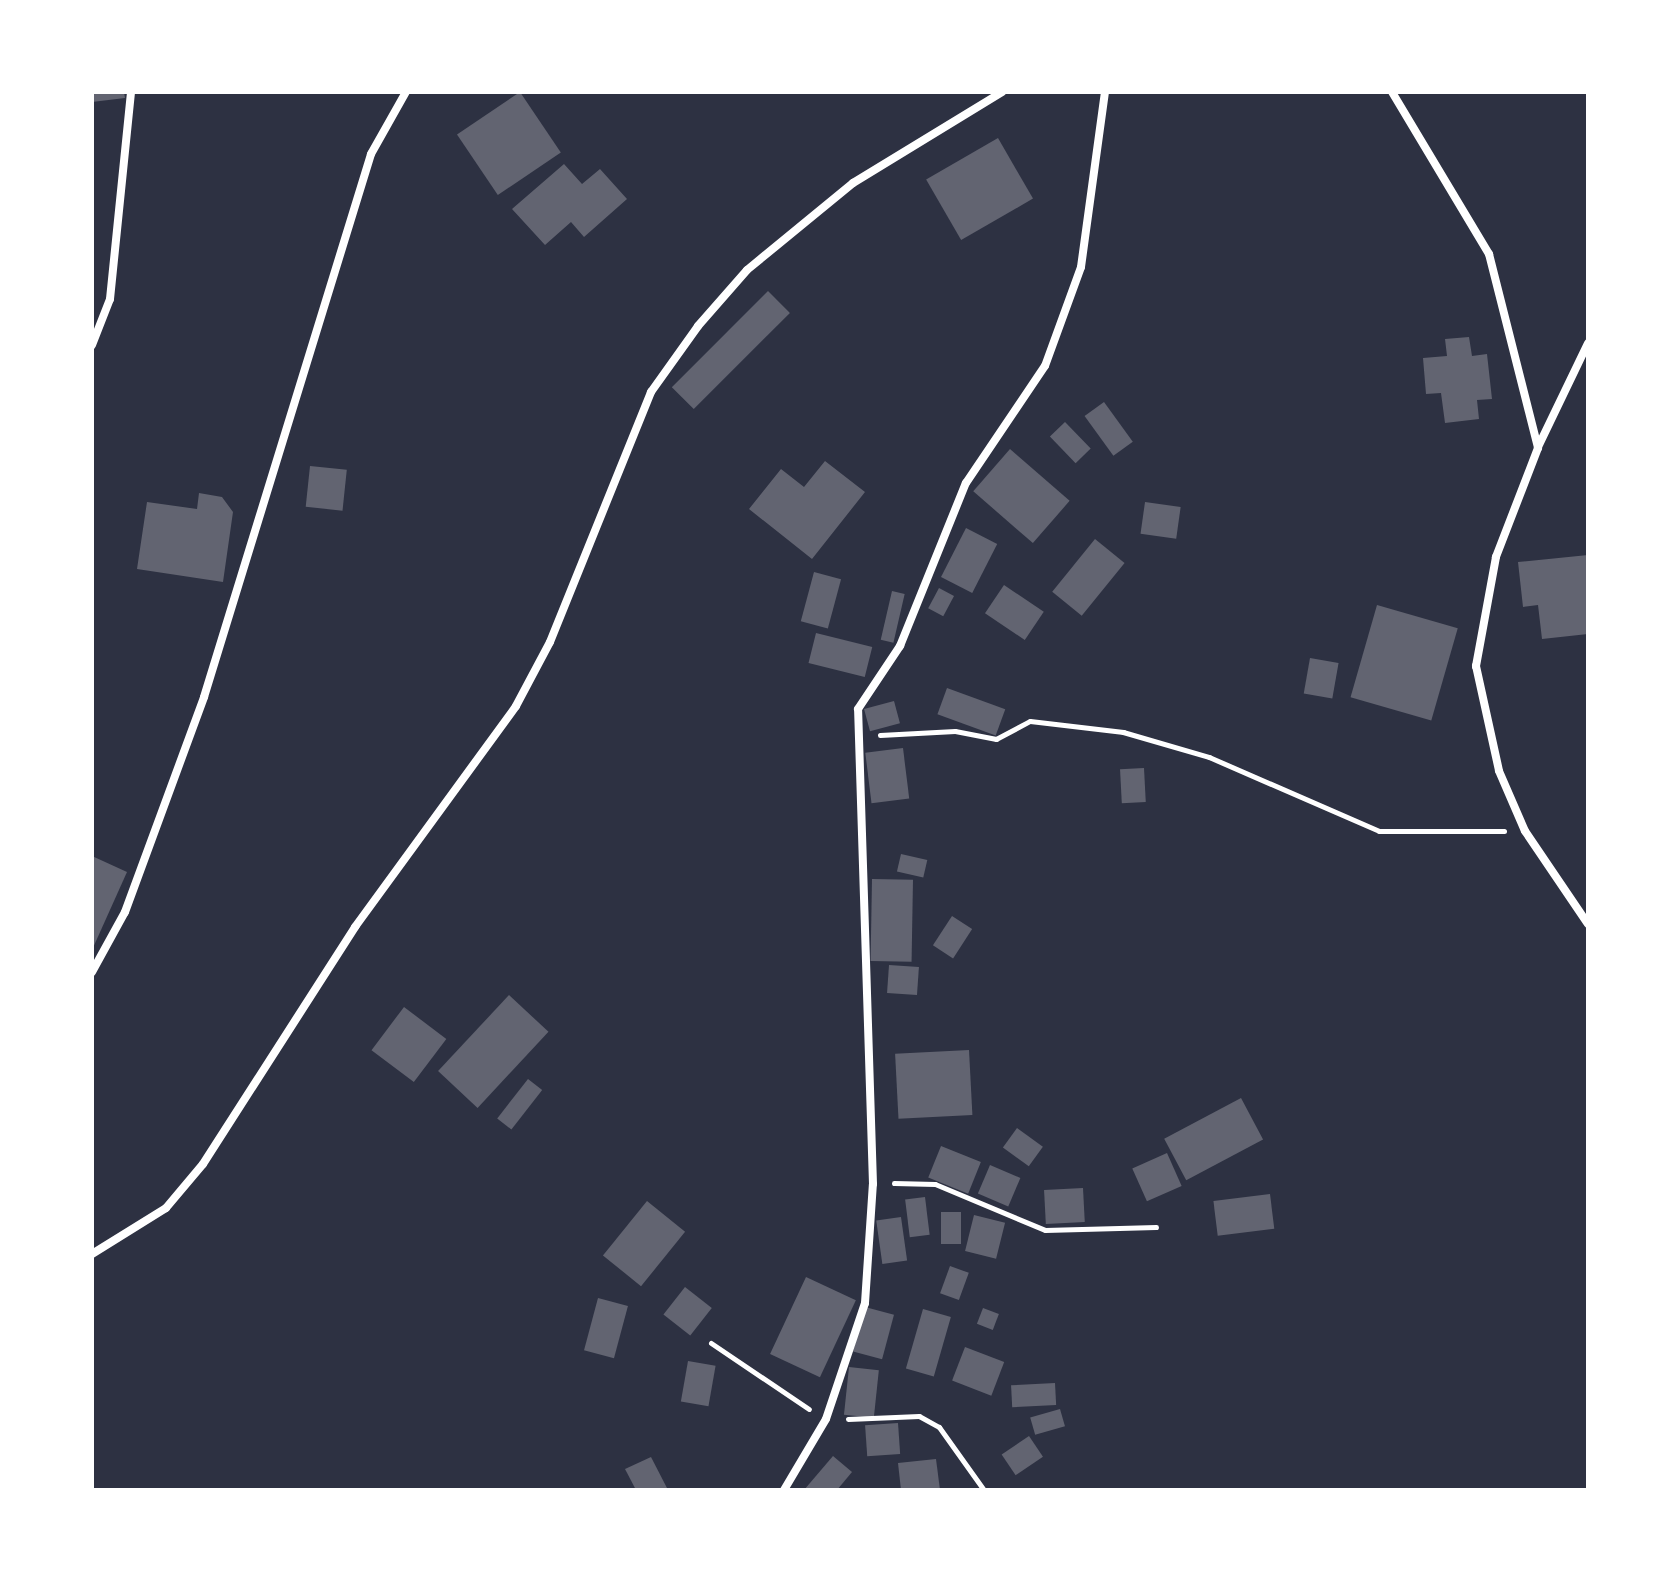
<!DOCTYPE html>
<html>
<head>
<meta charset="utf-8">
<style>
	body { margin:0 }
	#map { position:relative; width:1680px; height:1582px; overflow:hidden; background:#2d3142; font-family:"Zilla Slab",serif }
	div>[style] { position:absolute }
	.building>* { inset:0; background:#626471; transform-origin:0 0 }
	.path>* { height:5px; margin:-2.5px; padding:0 2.5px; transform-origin:2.5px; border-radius:2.5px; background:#fff }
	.minor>* { height:8px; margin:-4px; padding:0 4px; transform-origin:4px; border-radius:4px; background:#fff }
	span { translate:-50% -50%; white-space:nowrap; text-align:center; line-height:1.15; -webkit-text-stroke:6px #fff; paint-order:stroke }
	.frame { position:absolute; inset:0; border:94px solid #fff; pointer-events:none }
</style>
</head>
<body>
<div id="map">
	<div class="building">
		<div style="clip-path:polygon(92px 92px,124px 92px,125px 98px,92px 102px)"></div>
		<div style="left:520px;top:92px;width:73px;height:76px;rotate:56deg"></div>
		<div style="left:998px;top:138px;width:70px;height:83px;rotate:60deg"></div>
		<div style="clip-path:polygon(564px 164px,582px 184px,600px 169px,627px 199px,584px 237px,571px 222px,545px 245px,512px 209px)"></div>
		<div style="left:768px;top:291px;width:31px;height:136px;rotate:45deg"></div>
		<div style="clip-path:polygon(1469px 337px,1472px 356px,1487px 354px,1492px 399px,1477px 400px,1479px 419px,1445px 423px,1441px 393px,1426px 394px,1423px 358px,1447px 356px,1445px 339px)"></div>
		<div style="left:1104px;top:402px;width:49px;height:24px;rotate:54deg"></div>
		<div style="left:1065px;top:422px;width:37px;height:21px;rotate:46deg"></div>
		<div style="left:1010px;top:449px;width:79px;height:56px;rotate:41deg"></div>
		<div style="clip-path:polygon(825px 461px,865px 492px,812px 559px,749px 509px,781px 469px,804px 487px)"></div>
		<div style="left:310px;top:466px;width:37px;height:41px;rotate:6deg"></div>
		<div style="clip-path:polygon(199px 493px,222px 497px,233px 512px,223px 582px,137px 569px,147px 502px,197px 509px)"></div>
		<div style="left:1145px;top:502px;width:36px;height:32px;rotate:8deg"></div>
		<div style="left:966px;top:528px;width:35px;height:55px;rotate:27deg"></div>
		<div style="left:1095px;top:539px;width:38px;height:68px;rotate:39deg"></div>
		<div style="clip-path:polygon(1588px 555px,1588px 634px,1542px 639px,1538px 605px,1523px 607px,1518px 562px)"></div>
		<div style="left:814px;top:572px;width:28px;height:51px;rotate:15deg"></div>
		<div style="left:1004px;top:585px;width:48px;height:34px;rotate:34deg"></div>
		<div style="left:939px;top:588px;width:17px;height:23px;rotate:28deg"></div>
		<div style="left:892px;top:591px;width:13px;height:50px;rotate:13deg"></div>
		<div style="left:1377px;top:605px;width:84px;height:96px;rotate:16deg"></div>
		<div style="left:816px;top:633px;width:58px;height:31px;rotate:14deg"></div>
		<div style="left:1310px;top:658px;width:29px;height:36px;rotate:10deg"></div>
		<div style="left:947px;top:688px;width:62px;height:28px;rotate:20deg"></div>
		<div style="left:894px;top:701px;width:23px;height:31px;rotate:75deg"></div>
		<div style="left:903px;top:748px;width:51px;height:38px;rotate:83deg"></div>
		<div style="left:1144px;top:768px;width:34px;height:24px;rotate:87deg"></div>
		<div style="left:901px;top:854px;width:27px;height:18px;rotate:13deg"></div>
		<div style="clip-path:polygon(92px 856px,127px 872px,92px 950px)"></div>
		<div style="left:872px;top:879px;width:41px;height:82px;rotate:1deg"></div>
		<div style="left:952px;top:916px;width:24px;height:35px;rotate:33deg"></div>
		<div style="left:889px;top:965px;width:30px;height:28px;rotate:4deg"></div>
		<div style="left:509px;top:995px;width:54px;height:104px;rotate:43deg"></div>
		<div style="left:404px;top:1007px;width:53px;height:54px;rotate:37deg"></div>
		<div style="left:969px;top:1050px;width:65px;height:74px;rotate:87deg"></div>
		<div style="left:528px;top:1079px;width:18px;height:50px;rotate:38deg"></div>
		<div style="left:1241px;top:1098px;width:47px;height:87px;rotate:62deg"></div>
		<div style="left:1017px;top:1128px;width:32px;height:24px;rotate:36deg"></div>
		<div style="left:941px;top:1146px;width:43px;height:34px;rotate:22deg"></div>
		<div style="left:1167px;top:1153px;width:36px;height:38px;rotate:66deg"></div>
		<div style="left:990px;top:1165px;width:33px;height:31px;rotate:23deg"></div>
		<div style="left:1083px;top:1188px;width:34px;height:39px;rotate:87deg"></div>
		<div style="left:1270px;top:1194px;width:35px;height:57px;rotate:83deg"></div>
		<div style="left:925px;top:1197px;width:38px;height:20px;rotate:83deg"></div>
		<div style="left:647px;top:1201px;width:49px;height:70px;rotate:39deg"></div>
		<div style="left:941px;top:1212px;width:20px;height:32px"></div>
		<div style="left:974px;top:1215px;width:32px;height:37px;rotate:14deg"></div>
		<div style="left:901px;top:1217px;width:44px;height:25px;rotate:82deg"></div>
		<div style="left:950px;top:1266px;width:20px;height:29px;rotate:20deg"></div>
		<div style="left:806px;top:1277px;width:55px;height:85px;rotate:25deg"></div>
		<div style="left:685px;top:1287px;width:34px;height:35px;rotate:38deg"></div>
		<div style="left:598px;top:1298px;width:31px;height:54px;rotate:15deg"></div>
		<div style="left:865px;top:1307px;width:30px;height:46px;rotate:15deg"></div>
		<div style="left:983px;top:1308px;width:17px;height:17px;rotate:21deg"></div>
		<div style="left:923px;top:1309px;width:29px;height:62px;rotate:16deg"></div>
		<div style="left:965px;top:1347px;width:42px;height:36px;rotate:21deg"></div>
		<div style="left:688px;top:1361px;width:28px;height:41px;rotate:10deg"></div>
		<div style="left:849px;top:1367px;width:30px;height:48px;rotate:6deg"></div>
		<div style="left:1055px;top:1383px;width:22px;height:44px;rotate:87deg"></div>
		<div style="left:1060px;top:1409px;width:18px;height:31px;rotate:74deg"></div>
		<div style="left:898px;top:1423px;width:31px;height:33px;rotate:86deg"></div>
		<div style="left:1029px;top:1436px;width:25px;height:33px;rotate:56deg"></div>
		<div style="clip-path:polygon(833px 1456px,852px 1472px,837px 1490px,804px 1490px)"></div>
		<div style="clip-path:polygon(651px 1457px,668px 1490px,636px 1490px,625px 1469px)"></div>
		<div style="clip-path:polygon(936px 1459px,940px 1490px,901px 1490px,898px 1463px)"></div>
	</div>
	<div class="path">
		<div style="left:880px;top:735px;width:75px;rotate:-3.1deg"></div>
		<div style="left:955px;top:731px;width:42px;rotate:11deg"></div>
		<div style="left:996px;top:739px;width:38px;rotate:-28deg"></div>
		<div style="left:1030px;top:721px;width:94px;rotate:6.7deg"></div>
		<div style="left:1123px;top:732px;width:90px;rotate:16.2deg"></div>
		<div style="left:1209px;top:757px;width:185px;rotate:23.5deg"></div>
		<div style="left:1379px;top:831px;width:125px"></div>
		<div style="left:894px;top:1183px;width:41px;rotate:1.4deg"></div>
		<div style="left:935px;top:1184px;width:119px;rotate:22.7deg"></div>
		<div style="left:1045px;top:1230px;width:111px;rotate:-1.5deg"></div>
		<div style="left:711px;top:1343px;width:118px;rotate:34deg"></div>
		<div style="left:848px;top:1419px;width:71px;rotate:-2.4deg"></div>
		<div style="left:919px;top:1416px;width:23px;rotate:29deg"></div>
		<div style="left:939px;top:1427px;width:77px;rotate:54.5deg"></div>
	</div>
	<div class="minor">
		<div style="left:1392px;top:92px;width:189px;rotate:59.1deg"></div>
		<div style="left:1489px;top:254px;width:200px;rotate:75.8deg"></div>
		<div style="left:1538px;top:448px;width:117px;rotate:111.1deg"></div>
		<div style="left:1496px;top:557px;width:111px;rotate:100.4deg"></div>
		<div style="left:1476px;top:666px;width:107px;rotate:77.6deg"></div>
		<div style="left:1499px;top:771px;width:65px;rotate:66.6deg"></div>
		<div style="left:1525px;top:831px;width:112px;rotate:55.9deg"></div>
		<div style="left:92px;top:345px;width:49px;rotate:-68.6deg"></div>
		<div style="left:110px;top:299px;width:208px;rotate:-84.2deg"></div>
		<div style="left:1538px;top:447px;width:115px;rotate:-64.3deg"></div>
		<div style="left:92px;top:972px;width:68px;rotate:-61.2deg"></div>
		<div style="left:125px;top:912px;width:229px;rotate:-69.8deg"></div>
		<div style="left:204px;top:697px;width:568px;rotate:-72.9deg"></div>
		<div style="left:371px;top:154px;width:71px;rotate:-60.6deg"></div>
		<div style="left:92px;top:1254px;width:87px;rotate:-31.9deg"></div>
		<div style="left:166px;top:1208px;width:57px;rotate:-49.9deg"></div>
		<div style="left:203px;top:1164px;width:282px;rotate:-57.3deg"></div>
		<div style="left:355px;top:927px;width:273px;rotate:-53.9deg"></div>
		<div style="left:516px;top:706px;width:72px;rotate:-62deg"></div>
		<div style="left:550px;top:642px;width:270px;rotate:-68deg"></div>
		<div style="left:651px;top:392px;width:81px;rotate:-54.5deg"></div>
		<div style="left:698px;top:326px;width:74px;rotate:-48.8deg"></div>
		<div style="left:747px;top:270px;width:137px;rotate:-39.4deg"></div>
		<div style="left:853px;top:183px;width:175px;rotate:-31.4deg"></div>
		<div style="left:784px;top:1490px;width:82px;rotate:-59.4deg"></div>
		<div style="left:826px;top:1419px;width:122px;rotate:-71.4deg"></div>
		<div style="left:865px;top:1303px;width:119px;rotate:-86.2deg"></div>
		<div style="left:873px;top:1184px;width:475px;rotate:-91.8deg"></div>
		<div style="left:858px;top:709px;width:76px;rotate:-56.3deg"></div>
		<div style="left:900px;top:646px;width:176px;rotate:-68deg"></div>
		<div style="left:966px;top:483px;width:141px;rotate:-56deg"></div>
		<div style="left:1045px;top:366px;width:105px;rotate:-70deg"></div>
		<div style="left:1081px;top:267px;width:177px;rotate:-82.2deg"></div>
	</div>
	<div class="frame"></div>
</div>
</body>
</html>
